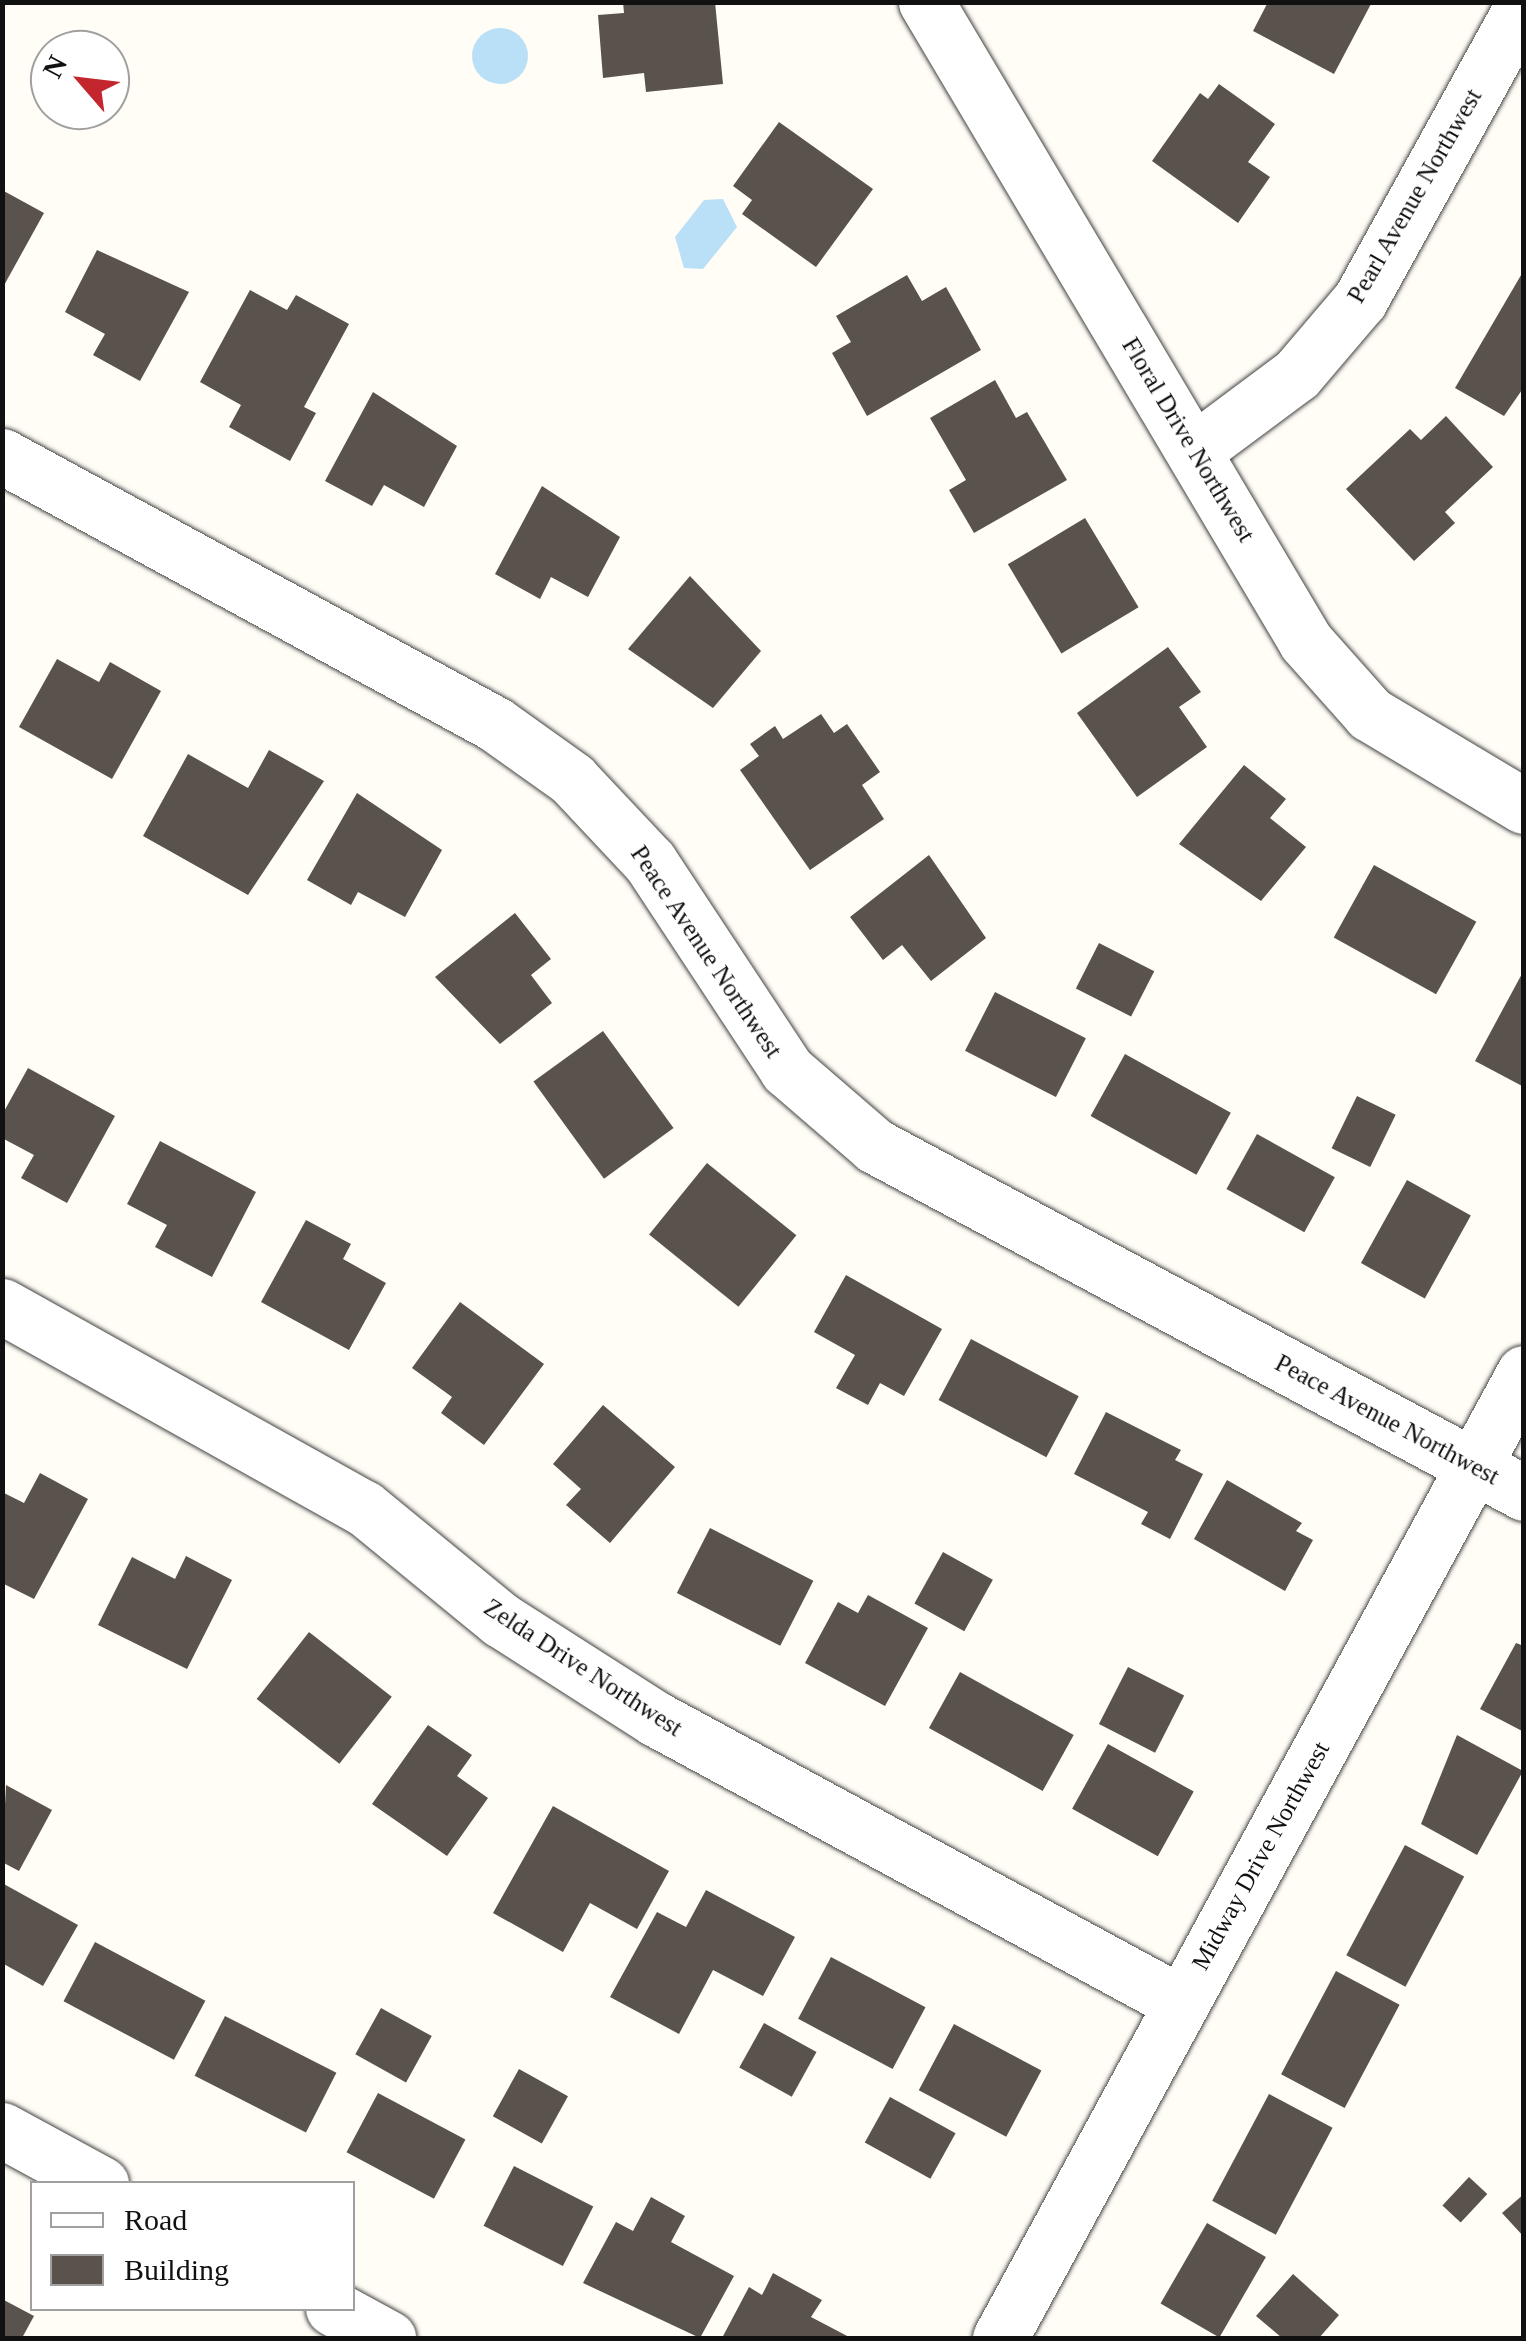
<!DOCTYPE html>
<html>
<head>
<meta charset="utf-8">
<style>
	body { margin:0 }
	#map { position:relative; width:1526px; height:2341px; overflow:hidden; background:#fffdf5; font-family:"Times New Roman",serif }
	div>[style] { position:absolute }
	.water>* { inset:0; background:#b9e0f7 }
	.round { border-radius:50% }
	.building>* { inset:0; background:#5a524d; transform-origin:0 0 }
	.roads { filter:drop-shadow(0 0 2px #444) drop-shadow(0 0 2px #444) }
	.minor>* { height:55px; margin:-27.5px; padding:0 27.5px; transform-origin:27.5px; border-radius:27.5px; background:#fff }
	span { translate:-50% -50%; white-space:nowrap; text-align:center; line-height:1.15; -webkit-text-stroke:10px #fff; paint-order:stroke }
	.street-label { font-size:25px; color:#111 }
	.frame { position:absolute; inset:0; border:5px solid #111; pointer-events:none }
	.legend { position:absolute; left:30px; top:2181px; width:325px; height:130px; box-sizing:border-box; background:#fff; border:2px solid #a0a0a0; margin:0; padding:12px 18px; list-style:none; font-size:30px; color:#111 }
	.legend li { display:flex; align-items:center; gap:20px; height:50px }
	.legend b { width:50px; border:2px solid #a0a0a0 }
	.north { position:absolute; left:30px; top:30px; width:100px; height:100px; box-sizing:border-box; background:#fff; border:2px solid #a0a0a0; border-radius:50%; rotate:298deg; font-size:28px; font-weight:700; line-height:40px; text-align:center; color:#111 }
	.north::after { content:''; display:block; margin:auto; width:35px; height:45px; background:#c4262e; clip-path:polygon(50% 0,100% 100%,50% 72%,0 100%) }
</style>
</head>
<body>
<div id="map">
	<div class="water">
		<div class="round" style="left:472px;top:28px;width:56px;height:56px"></div>
		<div style="clip-path:polygon(723px 199px,737px 227px,703px 269px,684px 268px,675px 237px,704px 200px)"></div>
	</div>
	<div class="building">
		<div style="clip-path:polygon(623px 2px,715px 2px,723px 84px,646px 92px,644px 73px,603px 78px,598px 15px,624px 13px)"></div>
		<div style="clip-path:polygon(1268px 2px,1372px 2px,1334px 74px,1253px 31px)"></div>
		<div style="clip-path:polygon(1219px 84px,1275px 124px,1248px 162px,1270px 177px,1238px 223px,1152px 161px,1200px 93px,1208px 99px)"></div>
		<div style="clip-path:polygon(779px 122px,873px 189px,816px 267px,742px 214px,752px 200px,733px 186px)"></div>
		<div style="clip-path:polygon(2px 190px,44px 213px,2px 289px)"></div>
		<div style="clip-path:polygon(97px 250px,189px 292px,140px 381px,93px 355px,105px 334px,65px 312px)"></div>
		<div style="clip-path:polygon(1524px 270px,1524px 387px,1504px 416px,1455px 388px)"></div>
		<div style="clip-path:polygon(907px 275px,922px 301px,946px 287px,981px 350px,867px 416px,832px 353px,851px 342px,836px 316px)"></div>
		<div style="clip-path:polygon(250px 290px,287px 310px,296px 295px,349px 324px,304px 407px,316px 413px,290px 461px,229px 427px,241px 405px,200px 382px)"></div>
		<div style="clip-path:polygon(995px 380px,1016px 418px,1027px 412px,1067px 480px,974px 533px,949px 490px,966px 480px,930px 418px)"></div>
		<div style="clip-path:polygon(373px 392px,457px 446px,424px 507px,384px 485px,372px 506px,325px 481px)"></div>
		<div style="clip-path:polygon(1446px 416px,1493px 467px,1445px 512px,1455px 523px,1414px 561px,1346px 489px,1410px 429px,1421px 440px)"></div>
		<div style="clip-path:polygon(542px 486px,620px 537px,588px 597px,551px 577px,540px 599px,495px 574px)"></div>
		<div style="left:1085px;top:518px;width:104px;height:90px;rotate:59deg"></div>
		<div style="clip-path:polygon(690px 576px,761px 651px,713px 708px,628px 649px)"></div>
		<div style="clip-path:polygon(1168px 647px,1201px 692px,1179px 707px,1207px 747px,1137px 797px,1077px 713px)"></div>
		<div style="clip-path:polygon(57px 659px,99px 682px,110px 662px,161px 691px,112px 779px,19px 727px)"></div>
		<div style="clip-path:polygon(821px 714px,834px 733px,847px 724px,880px 772px,862px 785px,884px 819px,810px 870px,740px 770px,759px 756px,750px 744px,775px 726px,783px 739px)"></div>
		<div style="clip-path:polygon(269px 750px,324px 781px,248px 895px,143px 836px,188px 754px,248px 788px)"></div>
		<div style="clip-path:polygon(1244px 765px,1286px 799px,1270px 818px,1306px 847px,1261px 901px,1179px 844px)"></div>
		<div style="clip-path:polygon(357px 793px,442px 850px,405px 917px,358px 892px,351px 905px,307px 880px)"></div>
		<div style="clip-path:polygon(929px 855px,986px 938px,931px 981px,902px 945px,883px 960px,850px 917px)"></div>
		<div style="left:1374px;top:865px;width:117px;height:83px;rotate:29deg"></div>
		<div style="clip-path:polygon(515px 913px,551px 959px,531px 975px,552px 1003px,500px 1044px,435px 977px)"></div>
		<div style="left:1099px;top:943px;width:62px;height:51px;rotate:27deg"></div>
		<div style="clip-path:polygon(1524px 970px,1524px 1087px,1475px 1061px)"></div>
		<div style="left:995px;top:992px;width:102px;height:66px;rotate:27deg"></div>
		<div style="left:603px;top:1031px;width:120px;height:86px;rotate:54deg"></div>
		<div style="left:1125px;top:1054px;width:121px;height:71px;rotate:29deg"></div>
		<div style="clip-path:polygon(28px 1068px,115px 1116px,67px 1203px,21px 1178px,34px 1155px,2px 1138px,2px 1115px)"></div>
		<div style="left:1357px;top:1096px;width:43px;height:58px;rotate:26deg"></div>
		<div style="left:1257px;top:1134px;width:89px;height:63px;rotate:29deg"></div>
		<div style="clip-path:polygon(160px 1141px,256px 1192px,212px 1277px,155px 1247px,167px 1225px,127px 1204px)"></div>
		<div style="left:707px;top:1163px;width:115px;height:92px;rotate:39deg"></div>
		<div style="left:1407px;top:1180px;width:73px;height:95px;rotate:29deg"></div>
		<div style="clip-path:polygon(306px 1220px,351px 1244px,343px 1259px,386px 1283px,349px 1350px,261px 1302px)"></div>
		<div style="clip-path:polygon(846px 1275px,942px 1329px,904px 1396px,880px 1383px,868px 1405px,836px 1388px,855px 1355px,814px 1332px)"></div>
		<div style="clip-path:polygon(460px 1302px,544px 1364px,484px 1445px,441px 1413px,452px 1397px,412px 1368px)"></div>
		<div style="left:971px;top:1339px;width:122px;height:69px;rotate:28deg"></div>
		<div style="clip-path:polygon(603px 1405px,675px 1467px,610px 1543px,566px 1505px,581px 1489px,553px 1464px)"></div>
		<div style="clip-path:polygon(1106px 1412px,1181px 1450px,1175px 1460px,1203px 1474px,1170px 1539px,1141px 1524px,1148px 1512px,1074px 1474px)"></div>
		<div style="clip-path:polygon(40px 1473px,88px 1499px,34px 1599px,2px 1583px,2px 1492px,24px 1503px)"></div>
		<div style="clip-path:polygon(1227px 1480px,1302px 1523px,1296px 1531px,1313px 1540px,1285px 1591px,1194px 1539px)"></div>
		<div style="left:710px;top:1528px;width:116px;height:73px;rotate:27deg"></div>
		<div style="left:943px;top:1552px;width:57px;height:59px;rotate:29deg"></div>
		<div style="clip-path:polygon(186px 1556px,232px 1580px,187px 1669px,98px 1625px,132px 1557px,175px 1579px)"></div>
		<div style="clip-path:polygon(868px 1595px,928px 1628px,885px 1706px,805px 1663px,838px 1602px,858px 1613px)"></div>
		<div style="left:309px;top:1632px;width:105px;height:85px;rotate:38deg"></div>
		<div style="clip-path:polygon(1516px 1643px,1524px 1646px,1524px 1732px,1480px 1709px)"></div>
		<div style="left:1128px;top:1667px;width:63px;height:64px;rotate:27deg"></div>
		<div style="left:960px;top:1672px;width:130px;height:64px;rotate:29deg"></div>
		<div style="clip-path:polygon(428px 1725px,472px 1755px,457px 1776px,488px 1798px,447px 1856px,372px 1804px)"></div>
		<div style="clip-path:polygon(1457px 1735px,1523px 1771px,1477px 1855px,1421px 1824px)"></div>
		<div style="left:1108px;top:1744px;width:98px;height:74px;rotate:29deg"></div>
		<div style="clip-path:polygon(6px 1785px,52px 1810px,19px 1871px,2px 1862px)"></div>
		<div style="clip-path:polygon(553px 1806px,669px 1871px,637px 1929px,590px 1903px,563px 1952px,493px 1913px)"></div>
		<div style="left:1405px;top:1845px;width:67px;height:125px;rotate:28deg"></div>
		<div style="clip-path:polygon(2px 1883px,78px 1925px,43px 1986px,2px 1963px)"></div>
		<div style="clip-path:polygon(706px 1890px,795px 1937px,763px 1996px,713px 1970px,679px 2034px,610px 1997px,657px 1912px,686px 1927px)"></div>
		<div style="left:95px;top:1942px;width:125px;height:67px;rotate:28deg"></div>
		<div style="left:831px;top:1957px;width:107px;height:70px;rotate:28deg"></div>
		<div style="left:1336px;top:1971px;width:72px;height:117px;rotate:28deg"></div>
		<div style="left:381px;top:2008px;width:58px;height:53px;rotate:29deg"></div>
		<div style="left:225px;top:2016px;width:125px;height:67px;rotate:27deg"></div>
		<div style="left:764px;top:2023px;width:60px;height:51px;rotate:29deg"></div>
		<div style="left:954px;top:2024px;width:99px;height:75px;rotate:28deg"></div>
		<div style="left:519px;top:2069px;width:56px;height:54px;rotate:29deg"></div>
		<div style="left:378px;top:2093px;width:99px;height:67px;rotate:28deg"></div>
		<div style="left:1269px;top:2094px;width:72px;height:121px;rotate:28deg"></div>
		<div style="left:890px;top:2097px;width:75px;height:52px;rotate:29deg"></div>
		<div style="left:514px;top:2166px;width:89px;height:67px;rotate:27deg"></div>
		<div style="left:1469px;top:2177px;width:25px;height:39px;rotate:43deg"></div>
		<div style="clip-path:polygon(1524px 2194px,1524px 2237px,1502px 2213px)"></div>
		<div style="clip-path:polygon(651px 2197px,685px 2216px,671px 2242px,734px 2276px,700px 2338px,583px 2283px,616px 2222px,633px 2231px)"></div>
		<div style="left:1207px;top:2223px;width:68px;height:93px;rotate:30deg"></div>
		<div style="clip-path:polygon(773px 2273px,822px 2300px,811px 2317px,851px 2338px,722px 2338px,749px 2287px,762px 2295px)"></div>
		<div style="clip-path:polygon(1293px 2274px,1339px 2315px,1319px 2338px,1282px 2338px,1256px 2316px)"></div>
		<div style="clip-path:polygon(2px 2299px,34px 2316px,22px 2338px,2px 2338px)"></div>
	</div>
	<div class="roads">
		<div class="minor">
			<div style="left:926px;top:2px;width:744px;rotate:59.3deg"></div>
			<div style="left:1306px;top:642px;width:96px;rotate:48.4deg"></div>
			<div style="left:1370px;top:714px;width:179px;rotate:30.9deg"></div>
			<div style="left:1195px;top:450px;width:127px;rotate:-36.7deg"></div>
			<div style="left:1297px;top:374px;width:97px;rotate:-49.6deg"></div>
			<div style="left:1360px;top:300px;width:339px;rotate:-61.1deg"></div>
			<div style="left:2px;top:456px;width:561px;rotate:28.53deg"></div>
			<div style="left:495px;top:724px;width:95px;rotate:35.5deg"></div>
			<div style="left:572px;top:779px;width:114px;rotate:46.8deg"></div>
			<div style="left:650px;top:862px;width:249px;rotate:56.6deg"></div>
			<div style="left:787px;top:1070px;width:116px;rotate:40.8deg"></div>
			<div style="left:875px;top:1146px;width:736px;rotate:28.13deg"></div>
			<div style="left:2px;top:1306px;width:415px;rotate:29.2deg"></div>
			<div style="left:364px;top:1508px;width:177px;rotate:39.3deg"></div>
			<div style="left:501px;top:1620px;width:184px;rotate:32.6deg"></div>
			<div style="left:656px;top:1719px;width:597px;rotate:28.41deg"></div>
			<div style="left:2px;top:2130px;width:113px;rotate:28.6deg"></div>
			<div style="left:333px;top:2308px;width:63px;rotate:28.6deg"></div>
			<div style="left:1000px;top:2338px;width:1098px;rotate:-61.5deg"></div>
		</div>
	</div>
	<div class="street-label">
		<span style="left:1415px;top:196px;rotate:-60deg">Pearl Avenue Northwest</span>
		<span style="left:1188px;top:440px;rotate:59deg">Floral Drive Northwest</span>
		<span style="left:706px;top:952px;rotate:56deg">Peace Avenue Northwest</span>
		<span style="left:1387px;top:1420px;rotate:28deg">Peace Avenue Northwest</span>
		<span style="left:583px;top:1668px;rotate:33deg">Zelda Drive Northwest</span>
		<span style="left:1261px;top:1856px;rotate:-61deg">Midway Drive Northwest</span>
	</div>
	<div class="frame"></div>
	<ul class="legend">
	<li><b style="height:12px;background:#fff"></b>Road</li>
	<li><b style="height:28px;background:#5a524d"></b>Building</li>
	</ul>
	<div class="north">N</div>
</div>
</body>
</html>
